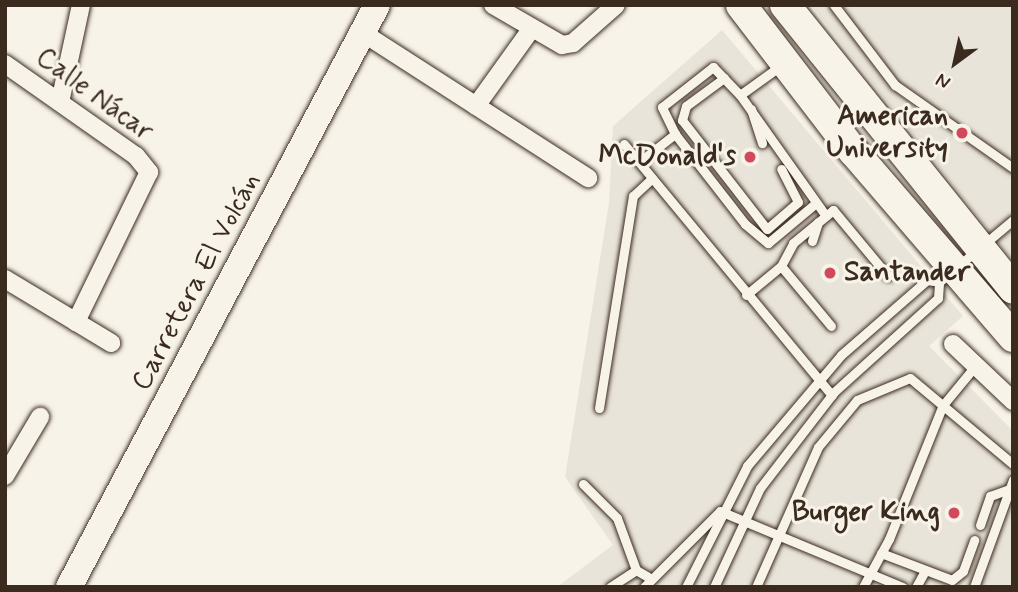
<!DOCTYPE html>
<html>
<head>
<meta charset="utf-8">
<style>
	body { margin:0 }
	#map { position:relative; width:1018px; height:592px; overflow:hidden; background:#f7f3e8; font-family:Mynerve,sans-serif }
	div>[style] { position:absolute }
	.built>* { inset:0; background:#e9e4d9 }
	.roads { filter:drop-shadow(0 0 2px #3b2a1e) drop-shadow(0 0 2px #3b2a1e) }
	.lane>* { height:9px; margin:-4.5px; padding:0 4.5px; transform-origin:4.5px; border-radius:4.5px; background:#f7f3e8 }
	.street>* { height:18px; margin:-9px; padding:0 9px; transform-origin:9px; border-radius:9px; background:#f7f3e8 }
	.secondary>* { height:26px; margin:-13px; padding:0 13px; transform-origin:13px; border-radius:13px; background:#f7f3e8 }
	.primary>* { height:30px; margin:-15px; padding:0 15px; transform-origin:15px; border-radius:15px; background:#f7f3e8 }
	.dots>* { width:19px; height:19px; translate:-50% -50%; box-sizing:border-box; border:4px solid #f7f3e8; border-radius:50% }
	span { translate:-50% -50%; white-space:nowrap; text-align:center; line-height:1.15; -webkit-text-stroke:6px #f7f3e8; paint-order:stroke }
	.street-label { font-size:28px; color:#3b2a1e }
	.poi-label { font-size:28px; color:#3b2a1e; font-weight:700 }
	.right { translate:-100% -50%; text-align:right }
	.left { translate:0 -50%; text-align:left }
	.frame { position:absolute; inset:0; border:7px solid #3b2a1e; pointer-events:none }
	.north { position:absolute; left:920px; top:28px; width:70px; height:70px; -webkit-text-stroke:5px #f7f3e8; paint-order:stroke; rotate:213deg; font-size:19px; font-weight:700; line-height:28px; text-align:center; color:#3b2a1e }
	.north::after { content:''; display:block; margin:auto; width:24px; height:32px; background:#3b2a1e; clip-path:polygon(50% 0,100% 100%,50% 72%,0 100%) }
</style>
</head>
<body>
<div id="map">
	<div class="built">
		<div style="clip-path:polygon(811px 5px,1013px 5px,1013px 261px)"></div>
		<div style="clip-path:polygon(722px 30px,963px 316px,929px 346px,1013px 431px,1013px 587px,557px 587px,613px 545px,565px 477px,609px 203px,613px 126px)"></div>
	</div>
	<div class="roads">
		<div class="lane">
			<div style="left:834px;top:5px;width:101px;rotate:52.7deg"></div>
			<div style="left:895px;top:85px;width:144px;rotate:35.1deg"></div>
			<div style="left:724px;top:78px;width:47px;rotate:143.6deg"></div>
			<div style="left:686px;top:106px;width:15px;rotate:106deg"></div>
			<div style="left:682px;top:120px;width:138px;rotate:52.1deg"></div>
			<div style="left:767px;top:229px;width:41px;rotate:-41.1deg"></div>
			<div style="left:798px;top:202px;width:37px;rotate:-117deg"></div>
			<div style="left:740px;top:95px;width:148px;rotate:54.6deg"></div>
			<div style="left:751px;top:109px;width:36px;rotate:72deg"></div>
			<div style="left:675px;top:134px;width:114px;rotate:52.1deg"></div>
			<div style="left:745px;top:224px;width:30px;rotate:40deg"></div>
			<div style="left:768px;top:243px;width:62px;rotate:-39.8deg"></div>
			<div style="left:624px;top:144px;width:326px;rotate:50.4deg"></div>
			<div style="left:639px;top:162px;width:46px;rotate:-37.9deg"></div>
			<div style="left:675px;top:134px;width:30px;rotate:-116deg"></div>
			<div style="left:662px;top:107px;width:65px;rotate:-38.1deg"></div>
			<div style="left:713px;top:67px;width:39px;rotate:46deg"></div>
			<div style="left:740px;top:95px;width:53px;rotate:-35.8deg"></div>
			<div style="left:812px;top:241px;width:20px;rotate:-72deg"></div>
			<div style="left:781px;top:266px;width:26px;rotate:-62deg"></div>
			<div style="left:793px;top:243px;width:52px;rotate:-39.5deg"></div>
			<div style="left:833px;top:210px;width:86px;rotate:50.2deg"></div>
			<div style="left:746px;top:295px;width:45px;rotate:-39.6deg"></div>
			<div style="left:781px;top:266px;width:78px;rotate:50.2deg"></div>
			<div style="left:599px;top:408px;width:215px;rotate:-80.9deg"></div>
			<div style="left:633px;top:196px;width:26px;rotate:-43deg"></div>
			<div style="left:583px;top:484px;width:48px;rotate:45deg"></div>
			<div style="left:617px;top:518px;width:55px;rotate:69.9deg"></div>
			<div style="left:980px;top:525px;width:31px;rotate:-71deg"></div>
			<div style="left:990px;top:496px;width:20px;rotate:-20deg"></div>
			<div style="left:881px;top:553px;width:76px;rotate:20.8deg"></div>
			<div style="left:952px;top:580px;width:14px;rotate:-39deg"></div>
			<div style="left:963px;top:571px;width:33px;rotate:-70deg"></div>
			<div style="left:610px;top:587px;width:31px;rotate:-33deg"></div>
			<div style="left:636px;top:570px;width:14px;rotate:30deg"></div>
			<div style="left:644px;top:587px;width:107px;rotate:-45deg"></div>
			<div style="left:720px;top:511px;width:198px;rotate:22.6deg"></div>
			<div style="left:686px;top:587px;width:136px;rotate:-63.2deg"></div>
			<div style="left:747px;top:466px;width:145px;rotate:-49.7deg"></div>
			<div style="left:841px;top:355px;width:114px;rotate:-41.1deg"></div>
			<div style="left:927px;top:280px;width:12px;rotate:9deg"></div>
			<div style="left:714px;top:587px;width:109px;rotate:-65.1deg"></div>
			<div style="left:760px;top:488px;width:121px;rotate:-52.4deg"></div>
			<div style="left:834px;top:392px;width:140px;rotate:-42.1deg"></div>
			<div style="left:938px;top:298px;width:16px;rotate:-86deg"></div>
			<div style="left:939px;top:282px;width:97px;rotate:-40deg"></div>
			<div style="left:756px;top:587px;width:153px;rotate:-66.1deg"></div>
			<div style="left:818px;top:447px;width:61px;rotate:-50.3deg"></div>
			<div style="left:857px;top:400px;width:57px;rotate:-22.5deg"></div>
			<div style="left:910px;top:378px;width:134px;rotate:39.9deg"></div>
			<div style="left:863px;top:587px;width:55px;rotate:-61.6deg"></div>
			<div style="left:889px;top:539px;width:144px;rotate:-68.1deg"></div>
			<div style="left:943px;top:405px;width:52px;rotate:-50.5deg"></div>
			<div style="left:916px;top:587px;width:18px;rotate:-61deg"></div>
			<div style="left:974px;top:587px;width:114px;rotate:-70deg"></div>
		</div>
		<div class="street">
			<div style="left:493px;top:5px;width:80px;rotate:30.1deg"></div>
			<div style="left:562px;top:45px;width:11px;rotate:-10deg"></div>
			<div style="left:573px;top:43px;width:57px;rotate:-41.5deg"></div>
			<div style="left:363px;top:33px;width:268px;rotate:32.8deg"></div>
			<div style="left:5px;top:64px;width:160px;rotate:35.1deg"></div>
			<div style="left:136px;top:156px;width:21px;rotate:51deg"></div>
			<div style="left:149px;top:172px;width:167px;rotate:116deg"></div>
			<div style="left:60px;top:102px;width:99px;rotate:-77.8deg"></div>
			<div style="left:476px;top:106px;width:96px;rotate:-54.3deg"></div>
			<div style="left:5px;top:279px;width:124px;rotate:31.1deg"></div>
			<div style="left:953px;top:344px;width:83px;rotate:43.5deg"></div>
			<div style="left:5px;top:476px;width:69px;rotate:-59.3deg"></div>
		</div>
		<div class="secondary">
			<div style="left:69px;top:587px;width:658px;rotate:-62.11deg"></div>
		</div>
		<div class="primary">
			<div style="left:741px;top:5px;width:185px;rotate:52.5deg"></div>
			<div style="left:854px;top:152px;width:244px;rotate:49.3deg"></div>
			<div style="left:785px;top:5px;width:364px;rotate:51.2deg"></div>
		</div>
	</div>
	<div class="dots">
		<div style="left:962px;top:133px;background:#d1495b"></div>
		<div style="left:750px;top:157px;background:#d1495b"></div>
		<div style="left:830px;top:273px;background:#d1495b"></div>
		<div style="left:954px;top:513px;background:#d1495b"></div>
	</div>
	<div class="street-label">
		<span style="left:94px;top:95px;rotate:36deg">Calle Nácar</span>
		<span style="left:197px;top:282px;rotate:-62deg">Carretera El Volcán</span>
	</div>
	<div class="poi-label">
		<span class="right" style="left:948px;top:133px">American<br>University</span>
		<span class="right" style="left:736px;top:157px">McDonald's</span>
		<span class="left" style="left:844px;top:273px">Santander</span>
		<span class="right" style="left:940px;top:513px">Burger King</span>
	</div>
	<div class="frame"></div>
	<div class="north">N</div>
</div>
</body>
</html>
